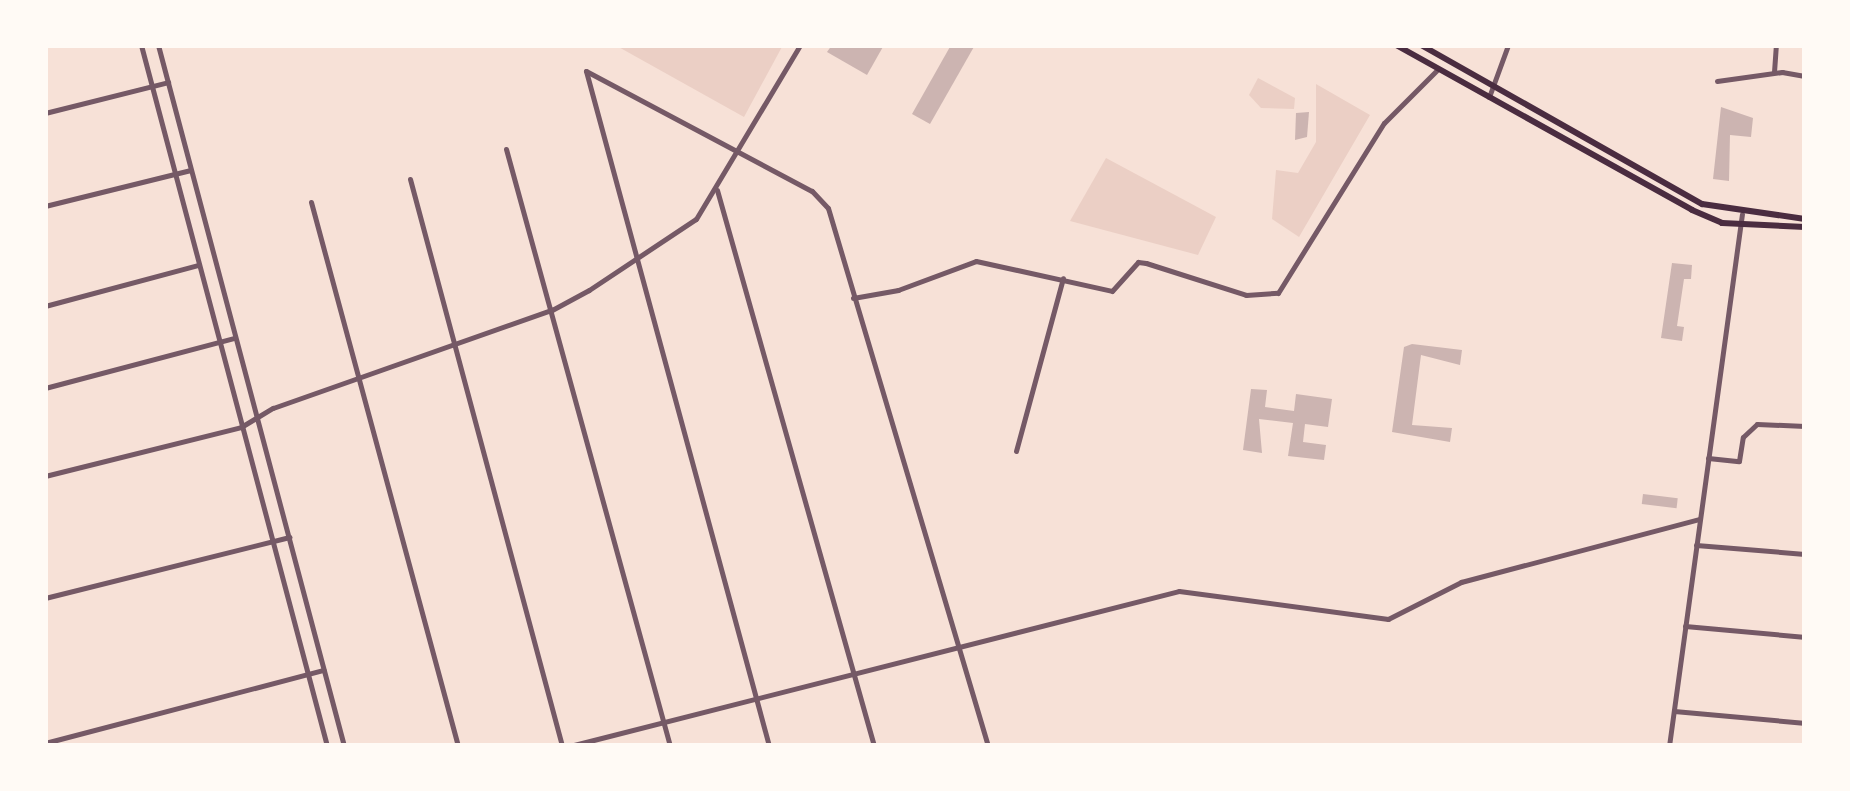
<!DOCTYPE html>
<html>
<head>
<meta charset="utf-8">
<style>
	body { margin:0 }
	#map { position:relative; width:1850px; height:791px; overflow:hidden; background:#f7e1d7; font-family:"PT Serif",serif }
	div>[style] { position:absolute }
	.green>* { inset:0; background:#ebcfc5 }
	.building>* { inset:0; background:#ccb4b1; transform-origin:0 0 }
	.minor>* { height:5px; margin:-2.5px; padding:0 2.5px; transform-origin:2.5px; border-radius:2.5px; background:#755966 }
	.tertiary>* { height:5px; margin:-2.5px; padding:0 2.5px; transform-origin:2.5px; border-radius:2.5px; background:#755966 }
	.secondary>* { height:6px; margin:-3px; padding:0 3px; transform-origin:3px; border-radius:3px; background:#4a2c40 }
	span { translate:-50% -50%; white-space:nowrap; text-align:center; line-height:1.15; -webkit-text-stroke:8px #fffaf5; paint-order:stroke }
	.frame { position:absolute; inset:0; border:48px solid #fffaf5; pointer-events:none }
</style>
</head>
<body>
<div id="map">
	<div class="green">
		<div style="clip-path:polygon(615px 45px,783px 45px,744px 117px)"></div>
		<div style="clip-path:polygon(1258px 78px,1295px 98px,1294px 109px,1261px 108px,1249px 95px)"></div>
		<div style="clip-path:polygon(1316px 84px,1370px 115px,1299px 237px,1272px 219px,1276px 170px,1298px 173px,1316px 142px)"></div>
		<div style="clip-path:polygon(1106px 158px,1216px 217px,1198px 255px,1070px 221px)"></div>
	</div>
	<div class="building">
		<div style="clip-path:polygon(832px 45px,884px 45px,867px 75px,827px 52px)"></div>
		<div style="clip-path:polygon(951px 45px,975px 45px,930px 124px,912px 114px)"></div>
		<div style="clip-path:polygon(1721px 107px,1753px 118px,1751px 137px,1730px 135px,1729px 181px,1713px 179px)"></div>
		<div style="clip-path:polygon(1309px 112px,1307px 137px,1295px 140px,1296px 113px)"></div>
		<div style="clip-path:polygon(1672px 263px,1692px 265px,1691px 279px,1684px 279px,1677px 326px,1684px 327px,1682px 341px,1661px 338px)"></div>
		<div style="clip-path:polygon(1412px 344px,1462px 350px,1460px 365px,1421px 355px,1412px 425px,1452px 428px,1450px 442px,1392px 432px,1404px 347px)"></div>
		<div style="clip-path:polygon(1251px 389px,1267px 390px,1265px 407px,1294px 411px,1296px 394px,1332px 399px,1328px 427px,1305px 424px,1303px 442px,1326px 445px,1324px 460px,1288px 456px,1293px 423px,1259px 419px,1262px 453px,1243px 450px)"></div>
		<div style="left:1643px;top:494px;width:35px;height:10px;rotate:7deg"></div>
	</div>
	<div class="minor">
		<div style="left:586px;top:71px;width:256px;rotate:28deg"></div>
		<div style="left:812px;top:191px;width:23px;rotate:47deg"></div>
		<div style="left:828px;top:208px;width:561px;rotate:73.44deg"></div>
		<div style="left:586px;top:71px;width:699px;rotate:74.83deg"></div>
		<div style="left:1774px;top:72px;width:27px;rotate:-86deg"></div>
		<div style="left:1717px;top:81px;width:66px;rotate:-7.9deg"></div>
		<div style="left:1782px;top:72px;width:23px;rotate:10deg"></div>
		<div style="left:1489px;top:97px;width:55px;rotate:-69.9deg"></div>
		<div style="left:45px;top:113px;width:127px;rotate:-14.1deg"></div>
		<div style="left:506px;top:149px;width:619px;rotate:74.64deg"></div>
		<div style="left:410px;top:179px;width:587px;rotate:74.99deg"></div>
		<div style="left:717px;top:190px;width:578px;rotate:74.23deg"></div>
		<div style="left:311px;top:202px;width:564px;rotate:74.88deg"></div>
		<div style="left:45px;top:206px;width:149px;rotate:-13.9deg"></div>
		<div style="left:853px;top:298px;width:46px;rotate:-10.1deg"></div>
		<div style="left:898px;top:290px;width:83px;rotate:-20.4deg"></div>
		<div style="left:976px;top:261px;width:139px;rotate:12.4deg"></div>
		<div style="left:1112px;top:291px;width:39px;rotate:-48deg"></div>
		<div style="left:1138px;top:262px;width:8px;rotate:7deg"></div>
		<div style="left:1146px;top:263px;width:105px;rotate:17.7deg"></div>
		<div style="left:1246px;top:295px;width:32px;rotate:-4deg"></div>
		<div style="left:1278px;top:293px;width:200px;rotate:-58.1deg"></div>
		<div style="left:1384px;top:123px;width:76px;rotate:-45deg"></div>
		<div style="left:45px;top:306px;width:158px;rotate:-15deg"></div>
		<div style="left:45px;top:388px;width:196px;rotate:-14.8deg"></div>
		<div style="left:1016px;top:451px;width:179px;rotate:-74.8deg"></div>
		<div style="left:1708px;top:458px;width:31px;rotate:6deg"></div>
		<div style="left:1739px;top:461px;width:24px;rotate:-81deg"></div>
		<div style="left:1743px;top:437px;width:19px;rotate:-43deg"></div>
		<div style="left:1757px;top:424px;width:48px;rotate:2.4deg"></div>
		<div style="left:45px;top:476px;width:202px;rotate:-14deg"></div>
		<div style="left:241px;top:427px;width:37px;rotate:-31deg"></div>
		<div style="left:273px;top:408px;width:296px;rotate:-19.4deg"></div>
		<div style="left:552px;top:310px;width:42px;rotate:-28.4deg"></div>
		<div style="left:589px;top:290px;width:128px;rotate:-33.6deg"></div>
		<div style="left:696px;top:219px;width:203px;rotate:-59.1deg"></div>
		<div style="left:1696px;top:545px;width:109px;rotate:4.7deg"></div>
		<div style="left:45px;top:598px;width:252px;rotate:-14deg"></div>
		<div style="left:1685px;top:626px;width:121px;rotate:5.2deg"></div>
		<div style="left:1674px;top:711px;width:132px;rotate:5.2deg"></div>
		<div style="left:45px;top:743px;width:288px;rotate:-14.7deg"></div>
		<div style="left:570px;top:746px;width:628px;rotate:-14.28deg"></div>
		<div style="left:1179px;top:591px;width:211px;rotate:7.6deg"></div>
		<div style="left:1388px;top:619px;width:82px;rotate:-26.9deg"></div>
		<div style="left:1461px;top:582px;width:247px;rotate:-14.8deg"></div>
	</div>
	<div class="tertiary">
		<div style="left:141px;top:45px;width:725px;rotate:75.14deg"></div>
		<div style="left:158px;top:45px;width:725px;rotate:75.14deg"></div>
		<div style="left:1669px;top:746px;width:537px;rotate:-82.19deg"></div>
	</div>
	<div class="secondary">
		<div style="left:1396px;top:45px;width:339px;rotate:29.1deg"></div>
		<div style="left:1692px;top:210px;width:33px;rotate:23deg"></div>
		<div style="left:1722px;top:223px;width:83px;rotate:2.8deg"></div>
		<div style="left:1421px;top:45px;width:323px;rotate:29.5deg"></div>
		<div style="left:1702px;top:204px;width:104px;rotate:8.3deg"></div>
	</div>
	<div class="frame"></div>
</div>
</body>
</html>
